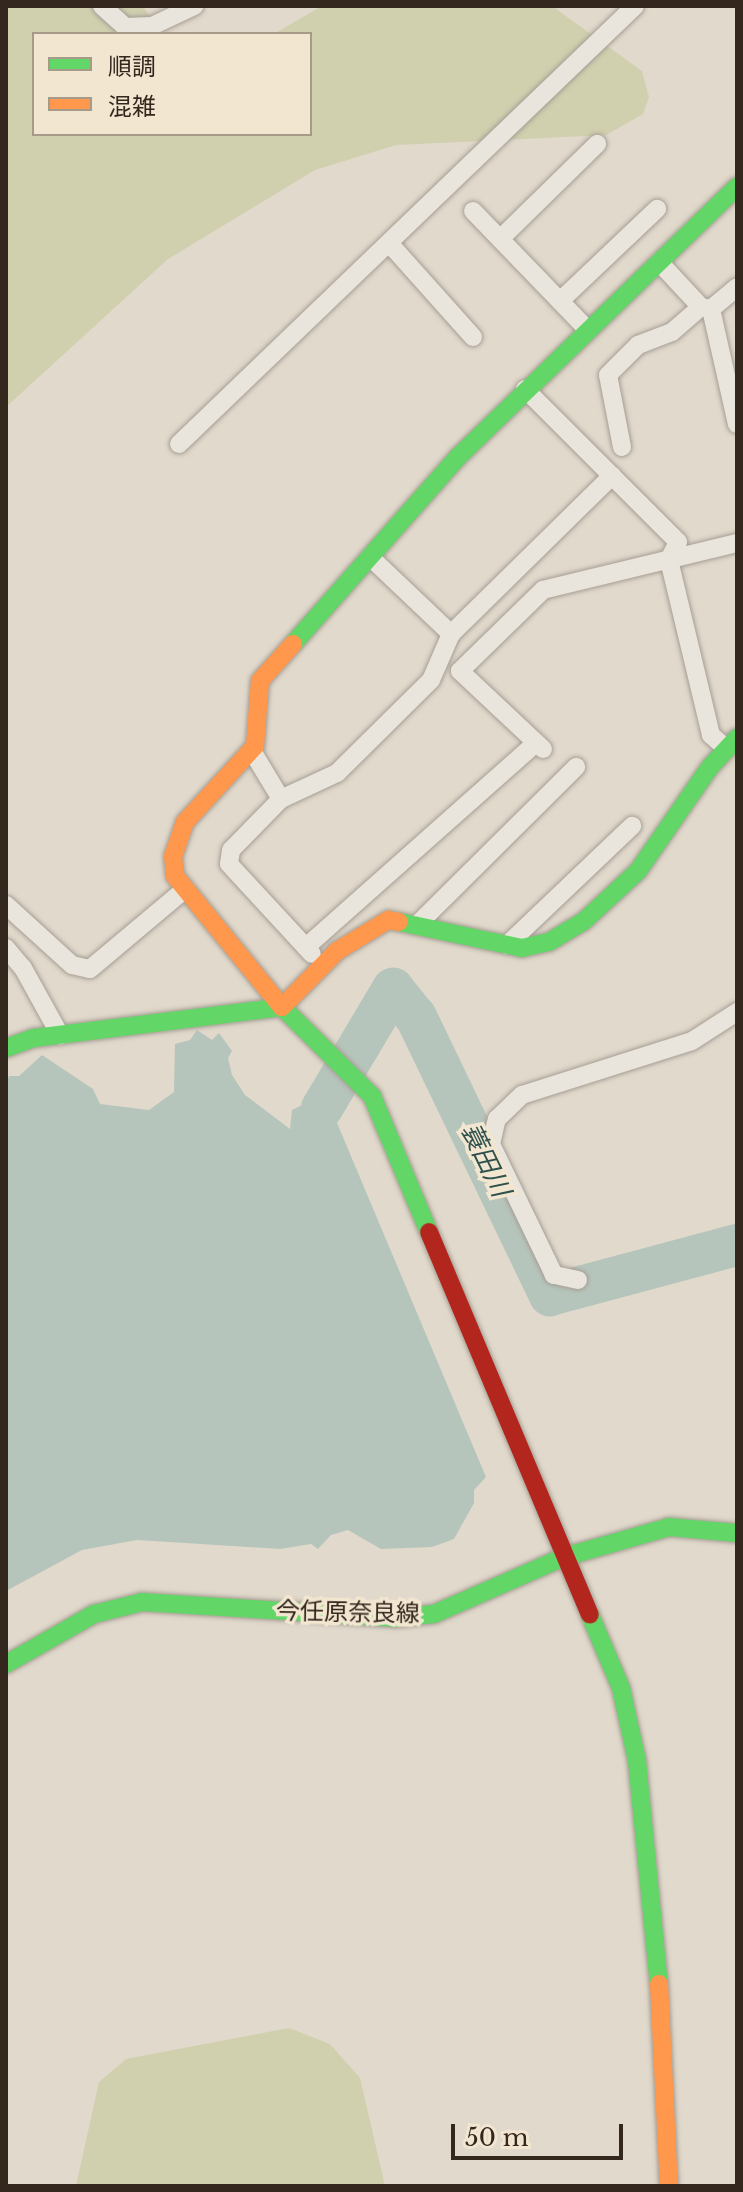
<!DOCTYPE html>
<html>
<head>
<meta charset="utf-8">
<style>
	body { margin:0 }
	#map { position:relative; width:743px; height:2192px; overflow:hidden; background:#e1d9cb; font-family:"Libre Baskerville","Noto Sans JP",serif }
	div>[style] { position:absolute }
	.green>* { inset:0; background:#d0cfae }
	.water>* { inset:0; background:#b6c5bb }
	.river>* { height:42px; margin:-21px; padding:0 21px; transform-origin:21px; border-radius:21px; background:#b6c5bb }
	.roads { filter:drop-shadow(0 0 2px #a69e95) drop-shadow(0 0 2px #a69e95) }
	.street>* { height:18px; margin:-9px; padding:0 9px; transform-origin:9px; border-radius:9px; background:#e9e4dc }
	.fast>* { height:18px; margin:-9px; padding:0 9px; transform-origin:9px; border-radius:9px; background:#63d668 }
	.slow>* { height:18px; margin:-9px; padding:0 9px; transform-origin:9px; border-radius:9px; background:#ff974d }
	.jam>* { height:18px; margin:-9px; padding:0 9px; transform-origin:9px; border-radius:9px; background:#b3261e }
	span { translate:-50% -50%; white-space:nowrap; text-align:center; line-height:1.15; -webkit-text-stroke:7px #f2e6d0; paint-order:stroke }
	.street-label { font-size:24px; color:#33271e }
	.water-label { font-size:26px; color:#2e514d; font-style:italic }
	.frame { position:absolute; inset:0; border:8px solid #33271e; pointer-events:none }
	.legend { position:absolute; left:32px; top:32px; width:280px; height:104px; box-sizing:border-box; background:#f2e6d0; border:2px solid #a69a89; margin:0; padding:10px 14px; list-style:none; font-size:24px; color:#33271e }
	.legend li { display:flex; align-items:center; gap:16px; height:40px }
	.legend b { width:40px; border:2px solid #a69a89 }
	.scale { position:absolute; left:451px; top:2124px; width:172px; height:36px; box-sizing:border-box; border:4px solid #33271e; border-top:0; padding-left:10px; font-size:24px; line-height:28px; white-space:nowrap; color:#33271e; -webkit-text-stroke:6px #f2e6d0; paint-order:stroke }
</style>
</head>
<body>
<div id="map">
	<div class="green">
		<div style="clip-path:polygon(6px 6px,143px 6px,162px 34px,34px 34px,34px 134px,310px 134px,310px 34px,274px 34px,322px 6px,552px 6px,642px 71px,649px 97px,643px 114px,606px 135px,396px 145px,315px 170px,168px 259px,6px 407px)"></div>
		<div style="clip-path:polygon(289px 2028px,330px 2044px,360px 2078px,385px 2186px,76px 2186px,99px 2082px,126px 2059px)"></div>
	</div>
	<div class="water">
		<div style="clip-path:polygon(197px 1030px,212px 1040px,219px 1033px,232px 1051px,228px 1058px,232px 1075px,245px 1095px,290px 1129px,292px 1110px,323px 1095px,332px 1066px,346px 1081px,332px 1111px,486px 1477px,474px 1490px,474px 1503px,454px 1539px,432px 1547px,381px 1549px,348px 1530px,331px 1535px,318px 1549px,311px 1544px,280px 1549px,137px 1540px,82px 1550px,6px 1591px,6px 1084px,9px 1076px,19px 1076px,42px 1055px,93px 1089px,100px 1104px,149px 1110px,174px 1092px,175px 1044px,190px 1040px)"></div>
	</div>
	<div class="river">
		<div style="left:322px;top:1108px;width:139px;rotate:-59.2deg"></div>
		<div style="left:393px;top:989px;width:36px;rotate:51deg"></div>
		<div style="left:416px;top:1017px;width:309px;rotate:64.3deg"></div>
		<div style="left:550px;top:1295px;width:194px;rotate:-15deg"></div>
	</div>
	<div class="roads">
		<div class="street">
			<div style="left:102px;top:6px;width:31px;rotate:42deg"></div>
			<div style="left:125px;top:27px;width:27px;rotate:-2deg"></div>
			<div style="left:152px;top:26px;width:47px;rotate:-25.5deg"></div>
			<div style="left:473px;top:211px;width:165px;rotate:46deg"></div>
			<div style="left:500px;top:239px;width:136px;rotate:-44.4deg"></div>
			<div style="left:389px;top:243px;width:126px;rotate:48.2deg"></div>
			<div style="left:659px;top:262px;width:62px;rotate:47deg"></div>
			<div style="left:701px;top:307px;width:10px;rotate:11deg"></div>
			<div style="left:711px;top:309px;width:34px;rotate:-40deg"></div>
			<div style="left:560px;top:301px;width:134px;rotate:-43.5deg"></div>
			<div style="left:711px;top:309px;width:118px;rotate:77.3deg"></div>
			<div style="left:525px;top:389px;width:216px;rotate:45deg"></div>
			<div style="left:678px;top:542px;width:20px;rotate:117deg"></div>
			<div style="left:669px;top:560px;width:180px;rotate:76.5deg"></div>
			<div style="left:711px;top:735px;width:20px;rotate:41deg"></div>
			<div style="left:179px;top:444px;width:632px;rotate:-43.85deg"></div>
			<div style="left:622px;top:447px;width:73px;rotate:-101deg"></div>
			<div style="left:608px;top:375px;width:42px;rotate:-45deg"></div>
			<div style="left:638px;top:345px;width:36px;rotate:-21deg"></div>
			<div style="left:672px;top:332px;width:38px;rotate:-41deg"></div>
			<div style="left:370px;top:557px;width:112px;rotate:43.5deg"></div>
			<div style="left:543px;top:749px;width:114px;rotate:-136.8deg"></div>
			<div style="left:460px;top:671px;width:116px;rotate:-44.3deg"></div>
			<div style="left:543px;top:590px;width:200px;rotate:-13.6deg"></div>
			<div style="left:252px;top:751px;width:56px;rotate:58.9deg"></div>
			<div style="left:281px;top:799px;width:71px;rotate:134.4deg"></div>
			<div style="left:231px;top:850px;width:14px;rotate:98deg"></div>
			<div style="left:229px;top:864px;width:122px;rotate:47.3deg"></div>
			<div style="left:281px;top:799px;width:62px;rotate:-24.9deg"></div>
			<div style="left:337px;top:773px;width:132px;rotate:-44.7deg"></div>
			<div style="left:431px;top:680px;width:50px;rotate:-66.5deg"></div>
			<div style="left:451px;top:634px;width:226px;rotate:-44.5deg"></div>
			<div style="left:6px;top:905px;width:89px;rotate:42.3deg"></div>
			<div style="left:72px;top:965px;width:18px;rotate:13deg"></div>
			<div style="left:90px;top:969px;width:123px;rotate:-40deg"></div>
			<div style="left:418px;top:924px;width:223px;rotate:-44.8deg"></div>
			<div style="left:507px;top:945px;width:173px;rotate:-43.6deg"></div>
			<div style="left:306px;top:947px;width:307px;rotate:-41.6deg"></div>
			<div style="left:6px;top:948px;width:26px;rotate:50deg"></div>
			<div style="left:23px;top:968px;width:77px;rotate:61.1deg"></div>
			<div style="left:578px;top:1280px;width:25px;rotate:-168deg"></div>
			<div style="left:554px;top:1275px;width:145px;rotate:-115.7deg"></div>
			<div style="left:491px;top:1144px;width:26px;rotate:-77deg"></div>
			<div style="left:497px;top:1119px;width:35px;rotate:-44deg"></div>
			<div style="left:522px;top:1095px;width:178px;rotate:-17.6deg"></div>
			<div style="left:692px;top:1041px;width:54px;rotate:-32.8deg"></div>
		</div>
		<div class="fast">
			<div style="left:293px;top:644px;width:251px;rotate:-48.6deg"></div>
			<div style="left:459px;top:456px;width:387px;rotate:-44.1deg"></div>
			<div style="left:399px;top:922px;width:126px;rotate:11.9deg"></div>
			<div style="left:522px;top:948px;width:28px;rotate:-13deg"></div>
			<div style="left:549px;top:942px;width:41px;rotate:-31deg"></div>
			<div style="left:584px;top:921px;width:74px;rotate:-42.8deg"></div>
			<div style="left:638px;top:871px;width:126px;rotate:-55.3deg"></div>
			<div style="left:710px;top:767px;width:40px;rotate:-47deg"></div>
			<div style="left:6px;top:1048px;width:30px;rotate:-20deg"></div>
			<div style="left:34px;top:1038px;width:250px;rotate:-7.1deg"></div>
			<div style="left:282px;top:1007px;width:127px;rotate:44.7deg"></div>
			<div style="left:372px;top:1096px;width:147px;rotate:67.3deg"></div>
			<div style="left:590px;top:1615px;width:79px;rotate:67deg"></div>
			<div style="left:621px;top:1688px;width:75px;rotate:77.6deg"></div>
			<div style="left:637px;top:1761px;width:224px;rotate:84.4deg"></div>
			<div style="left:6px;top:1664px;width:101px;rotate:-29.6deg"></div>
			<div style="left:94px;top:1614px;width:49px;rotate:-14deg"></div>
			<div style="left:142px;top:1602px;width:253px;rotate:3.6deg"></div>
			<div style="left:394px;top:1618px;width:40px;rotate:-5.7deg"></div>
			<div style="left:434px;top:1614px;width:142px;rotate:-23.7deg"></div>
			<div style="left:564px;top:1557px;width:109px;rotate:-15.9deg"></div>
			<div style="left:669px;top:1527px;width:68px;rotate:5deg"></div>
		</div>
		<div class="slow">
			<div style="left:293px;top:644px;width:50px;rotate:131.7deg"></div>
			<div style="left:260px;top:681px;width:65px;rotate:94.4deg"></div>
			<div style="left:255px;top:746px;width:103px;rotate:132.6deg"></div>
			<div style="left:185px;top:822px;width:36px;rotate:109deg"></div>
			<div style="left:173px;top:856px;width:20px;rotate:84deg"></div>
			<div style="left:175px;top:876px;width:169px;rotate:50.8deg"></div>
			<div style="left:282px;top:1007px;width:78px;rotate:-45.5deg"></div>
			<div style="left:337px;top:951px;width:60px;rotate:-31.3deg"></div>
			<div style="left:388px;top:920px;width:11px;rotate:10deg"></div>
			<div style="left:659px;top:1984px;width:202px;rotate:87.2deg"></div>
		</div>
		<div class="jam">
			<div style="left:429px;top:1232px;width:415px;rotate:67.2deg"></div>
		</div>
	</div>
	<div class="street-label">
		<span style="left:348px;top:1612px;rotate:1deg">今任原奈良線</span>
	</div>
	<div class="water-label">
		<span style="left:485px;top:1160px;rotate:64deg">蓑田川</span>
	</div>
	<div class="frame"></div>
	<ul class="legend">
	<li><b style="height:10px;background:#63d668"></b>順調</li>
	<li><b style="height:10px;background:#ff974d"></b>混雑</li>
	</ul>
	<div class="scale">50 m</div>
</div>
</body>
</html>
